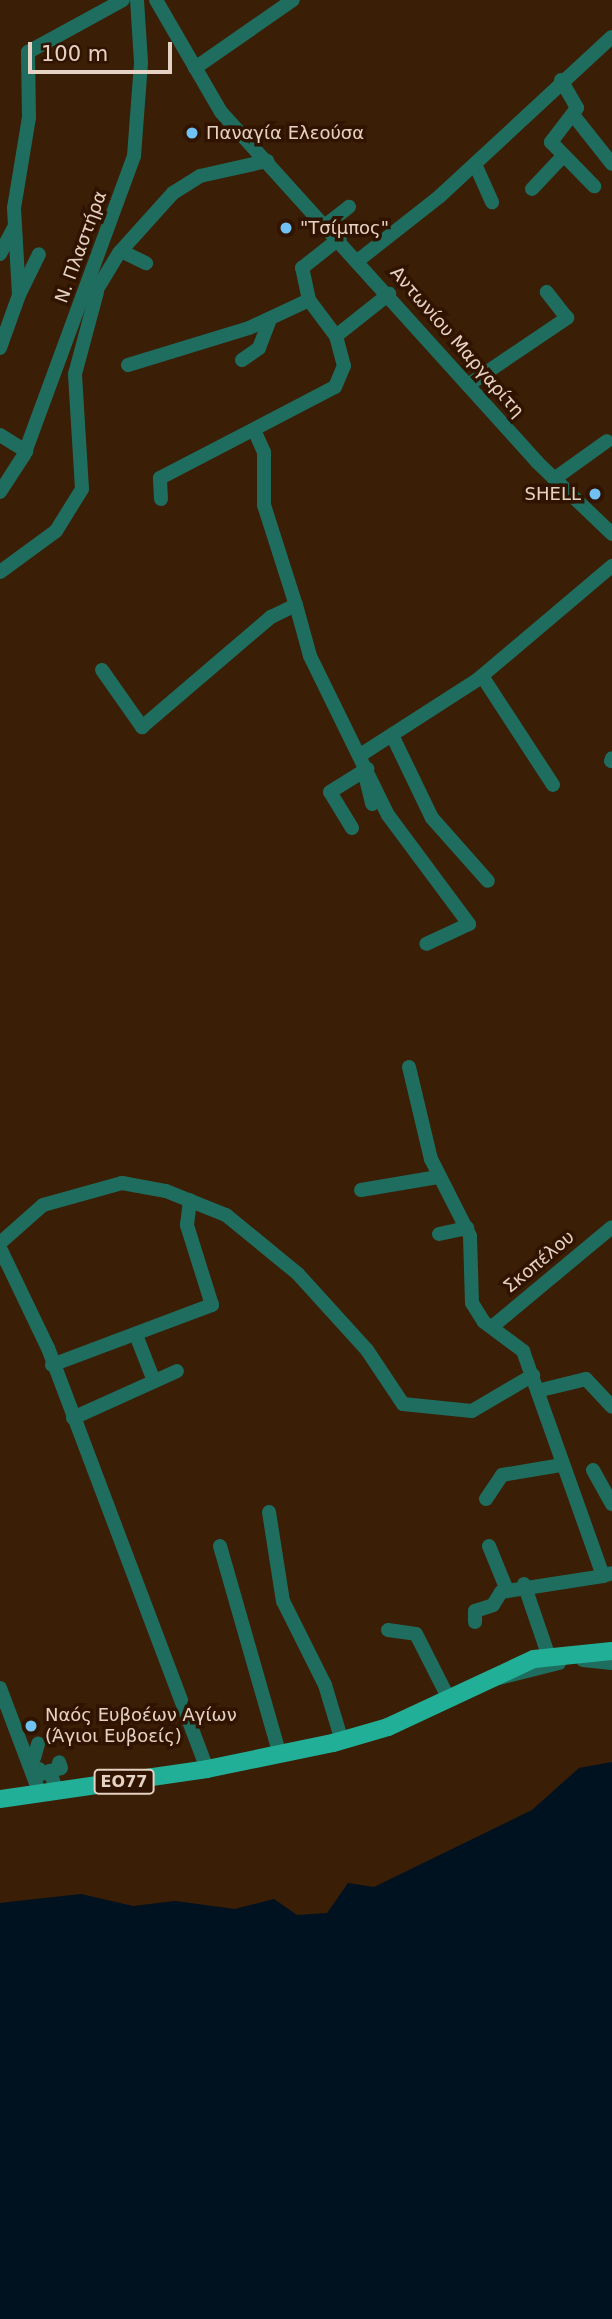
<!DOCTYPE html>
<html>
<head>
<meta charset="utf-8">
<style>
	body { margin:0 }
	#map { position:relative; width:612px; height:2319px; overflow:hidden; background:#3a1e05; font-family:"DejaVu Sans",sans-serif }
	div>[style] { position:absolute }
	.water>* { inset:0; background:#001120 }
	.minor>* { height:14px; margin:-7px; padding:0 7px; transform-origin:7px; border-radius:7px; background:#1f6d5f }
	.major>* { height:18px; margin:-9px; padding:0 9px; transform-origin:9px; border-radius:9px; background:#22af97 }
	.dots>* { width:19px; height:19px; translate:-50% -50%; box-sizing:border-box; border:4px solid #301400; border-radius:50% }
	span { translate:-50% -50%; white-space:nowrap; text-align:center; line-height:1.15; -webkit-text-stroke:7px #301400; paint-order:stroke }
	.shield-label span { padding:2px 5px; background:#301400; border:2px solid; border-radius:5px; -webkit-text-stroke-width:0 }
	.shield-label { font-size:16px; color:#e6d2c4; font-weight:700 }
	.poi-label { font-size:18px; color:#e6d2c4 }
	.left { translate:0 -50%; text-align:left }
	.right { translate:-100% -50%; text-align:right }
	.street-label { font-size:18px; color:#e6d2c4 }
	.scale { position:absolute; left:28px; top:42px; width:144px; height:32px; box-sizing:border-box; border:4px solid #e6d2c4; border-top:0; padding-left:9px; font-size:21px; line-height:24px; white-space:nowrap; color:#e6d2c4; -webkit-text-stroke:5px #301400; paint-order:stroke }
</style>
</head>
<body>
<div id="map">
	<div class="water">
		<div style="clip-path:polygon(612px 1762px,612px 2319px,0 2319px,0 1903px,81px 1894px,133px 1906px,175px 1901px,235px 1909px,274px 1899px,297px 1915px,327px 1913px,348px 1883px,374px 1887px,532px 1810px,579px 1768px)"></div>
	</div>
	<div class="minor">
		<div style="left:156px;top:0;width:129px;rotate:59.9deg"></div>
		<div style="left:221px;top:112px;width:472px;rotate:47.9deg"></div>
		<div style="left:537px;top:462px;width:104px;rotate:43.8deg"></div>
		<div style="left:195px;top:68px;width:119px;rotate:-34.8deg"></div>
		<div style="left:561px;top:80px;width:32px;rotate:60deg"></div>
		<div style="left:577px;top:108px;width:43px;rotate:127.4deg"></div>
		<div style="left:551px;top:142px;width:62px;rotate:45.7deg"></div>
		<div style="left:574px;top:116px;width:61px;rotate:51.6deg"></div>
		<div style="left:475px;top:164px;width:42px;rotate:65.9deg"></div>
		<div style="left:532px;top:189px;width:44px;rotate:-46.8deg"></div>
		<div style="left:327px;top:224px;width:28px;rotate:-38deg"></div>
		<div style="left:121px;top:251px;width:28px;rotate:26deg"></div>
		<div style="left:0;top:254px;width:32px;rotate:-62deg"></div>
		<div style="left:360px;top:259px;width:102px;rotate:-38.2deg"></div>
		<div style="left:440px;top:196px;width:234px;rotate:-42.8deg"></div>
		<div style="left:20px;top:293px;width:43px;rotate:-64deg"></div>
		<div style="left:91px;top:299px;width:54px;rotate:-58.7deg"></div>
		<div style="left:119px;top:253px;width:81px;rotate:-48deg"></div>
		<div style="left:173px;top:193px;width:32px;rotate:-32deg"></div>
		<div style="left:200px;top:176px;width:69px;rotate:-12.6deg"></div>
		<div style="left:336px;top:336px;width:45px;rotate:-126.9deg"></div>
		<div style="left:309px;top:300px;width:33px;rotate:-102deg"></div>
		<div style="left:302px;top:268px;width:48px;rotate:-38.3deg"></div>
		<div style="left:0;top:348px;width:56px;rotate:-70.3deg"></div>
		<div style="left:19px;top:295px;width:87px;rotate:-93.3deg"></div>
		<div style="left:14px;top:208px;width:92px;rotate:-80.6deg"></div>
		<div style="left:29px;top:117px;width:65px;rotate:-90.9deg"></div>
		<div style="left:28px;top:52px;width:108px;rotate:-28.7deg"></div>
		<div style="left:242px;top:360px;width:21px;rotate:-35deg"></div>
		<div style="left:259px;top:348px;width:30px;rotate:-69deg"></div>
		<div style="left:128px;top:365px;width:127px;rotate:-17deg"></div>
		<div style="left:249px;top:328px;width:66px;rotate:-25deg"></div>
		<div style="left:468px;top:385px;width:120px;rotate:-34.1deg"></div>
		<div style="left:567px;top:318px;width:33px;rotate:-128deg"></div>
		<div style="left:255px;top:432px;width:22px;rotate:66deg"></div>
		<div style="left:264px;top:452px;width:53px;rotate:90deg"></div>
		<div style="left:264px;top:505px;width:105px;rotate:72.3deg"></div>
		<div style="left:0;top:435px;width:31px;rotate:32deg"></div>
		<div style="left:554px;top:479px;width:65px;rotate:-35.6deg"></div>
		<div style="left:0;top:492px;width:44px;rotate:-57deg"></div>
		<div style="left:24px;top:455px;width:319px;rotate:-69.8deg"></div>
		<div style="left:134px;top:156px;width:94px;rotate:-85.7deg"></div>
		<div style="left:141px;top:62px;width:62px;rotate:-93.7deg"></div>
		<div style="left:161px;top:499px;width:21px;rotate:-93deg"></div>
		<div style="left:160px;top:478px;width:197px;rotate:-27.5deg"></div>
		<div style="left:335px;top:387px;width:23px;rotate:-67deg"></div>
		<div style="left:344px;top:366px;width:31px;rotate:-105deg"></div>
		<div style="left:336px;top:336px;width:68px;rotate:-38.4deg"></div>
		<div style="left:0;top:572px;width:69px;rotate:-36.2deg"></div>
		<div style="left:56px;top:531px;width:49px;rotate:-58.2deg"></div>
		<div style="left:82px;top:489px;width:115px;rotate:-93.5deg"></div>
		<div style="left:75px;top:374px;width:85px;rotate:-75deg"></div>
		<div style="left:102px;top:670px;width:70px;rotate:54.9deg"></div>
		<div style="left:142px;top:727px;width:170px;rotate:-40.5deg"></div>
		<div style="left:271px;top:617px;width:28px;rotate:-26deg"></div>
		<div style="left:296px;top:605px;width:53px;rotate:74.6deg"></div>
		<div style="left:310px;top:656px;width:177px;rotate:63.9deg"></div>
		<div style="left:388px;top:815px;width:136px;rotate:53.4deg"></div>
		<div style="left:469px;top:924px;width:47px;rotate:155.1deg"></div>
		<div style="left:482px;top:676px;width:130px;rotate:56.9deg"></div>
		<div style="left:392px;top:735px;width:92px;rotate:64.3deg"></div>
		<div style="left:432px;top:818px;width:84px;rotate:48.4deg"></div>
		<div style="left:362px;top:754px;width:137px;rotate:-32.8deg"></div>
		<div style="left:477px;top:680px;width:177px;rotate:-40.2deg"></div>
		<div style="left:611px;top:761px;width:3px;rotate:-72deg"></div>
		<div style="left:364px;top:771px;width:34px;rotate:76deg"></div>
		<div style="left:352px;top:828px;width:42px;rotate:-121.4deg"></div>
		<div style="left:330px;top:792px;width:44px;rotate:-31.9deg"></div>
		<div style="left:409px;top:1067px;width:95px;rotate:76.6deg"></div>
		<div style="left:431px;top:1159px;width:86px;rotate:63.1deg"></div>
		<div style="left:470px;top:1236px;width:67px;rotate:88.3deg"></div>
		<div style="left:472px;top:1303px;width:22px;rotate:58deg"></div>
		<div style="left:484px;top:1322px;width:49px;rotate:36.6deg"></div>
		<div style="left:523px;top:1351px;width:239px;rotate:70.4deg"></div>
		<div style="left:603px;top:1576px;width:9px;rotate:-18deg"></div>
		<div style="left:361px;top:1190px;width:78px;rotate:-9.6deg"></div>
		<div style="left:439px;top:1234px;width:29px;rotate:-12deg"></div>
		<div style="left:0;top:1243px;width:57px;rotate:-41.5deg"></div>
		<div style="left:43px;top:1205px;width:82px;rotate:-15.6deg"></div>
		<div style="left:122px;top:1183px;width:45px;rotate:10.3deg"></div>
		<div style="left:166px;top:1191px;width:65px;rotate:21.8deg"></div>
		<div style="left:226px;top:1215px;width:93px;rotate:39.3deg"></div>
		<div style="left:298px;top:1274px;width:103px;rotate:47.8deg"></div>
		<div style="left:367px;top:1350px;width:65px;rotate:56.3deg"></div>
		<div style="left:403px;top:1404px;width:69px;rotate:5.8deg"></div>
		<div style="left:472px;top:1411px;width:71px;rotate:-30.5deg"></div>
		<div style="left:0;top:1248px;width:111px;rotate:64.4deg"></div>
		<div style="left:48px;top:1348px;width:450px;rotate:69.3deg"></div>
		<div style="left:492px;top:1327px;width:156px;rotate:-39.8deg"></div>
		<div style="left:136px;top:1335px;width:49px;rotate:68.6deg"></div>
		<div style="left:52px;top:1365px;width:171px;rotate:-20.6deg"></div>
		<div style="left:212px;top:1305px;width:84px;rotate:-107.4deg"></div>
		<div style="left:187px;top:1225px;width:25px;rotate:-83deg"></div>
		<div style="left:541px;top:1390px;width:46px;rotate:-13.7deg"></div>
		<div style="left:586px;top:1379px;width:38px;rotate:47deg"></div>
		<div style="left:73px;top:1418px;width:114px;rotate:-24.3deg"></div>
		<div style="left:593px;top:1470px;width:39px;rotate:61deg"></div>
		<div style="left:486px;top:1499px;width:29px;rotate:-56deg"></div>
		<div style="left:502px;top:1475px;width:61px;rotate:-9.5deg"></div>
		<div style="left:269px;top:1512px;width:90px;rotate:81.1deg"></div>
		<div style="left:283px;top:1601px;width:94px;rotate:63.4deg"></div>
		<div style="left:325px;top:1685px;width:59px;rotate:73.1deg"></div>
		<div style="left:220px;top:1546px;width:217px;rotate:74deg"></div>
		<div style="left:489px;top:1546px;width:48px;rotate:67.8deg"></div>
		<div style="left:524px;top:1584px;width:74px;rotate:71.1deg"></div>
		<div style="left:475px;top:1622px;width:11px;rotate:-90deg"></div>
		<div style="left:475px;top:1611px;width:19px;rotate:-18deg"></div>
		<div style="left:493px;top:1605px;width:15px;rotate:-58deg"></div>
		<div style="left:501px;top:1592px;width:103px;rotate:-8.9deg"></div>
		<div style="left:388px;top:1630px;width:28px;rotate:8deg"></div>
		<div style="left:416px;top:1634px;width:73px;rotate:63.1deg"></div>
		<div style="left:583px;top:1660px;width:29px;rotate:6deg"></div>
		<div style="left:495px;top:1679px;width:66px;rotate:-14deg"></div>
		<div style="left:0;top:1688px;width:113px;rotate:69.3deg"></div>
		<div style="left:34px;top:1758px;width:15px;rotate:-74deg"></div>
		<div style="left:39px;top:1769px;width:5px;rotate:68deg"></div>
		<div style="left:41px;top:1774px;width:9px;rotate:-18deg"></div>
		<div style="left:50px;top:1771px;width:22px;rotate:72deg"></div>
		<div style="left:50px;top:1771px;width:11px;rotate:-15deg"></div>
		<div style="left:61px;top:1768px;width:6px;rotate:-108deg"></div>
	</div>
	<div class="major">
		<div style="left:0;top:1799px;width:209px;rotate:-8.2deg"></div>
		<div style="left:207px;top:1769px;width:129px;rotate:-11.7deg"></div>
		<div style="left:333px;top:1743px;width:57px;rotate:-16.2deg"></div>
		<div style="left:388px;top:1727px;width:161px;rotate:-25deg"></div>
		<div style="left:534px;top:1659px;width:78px;rotate:-5.9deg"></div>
	</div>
	<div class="dots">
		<div style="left:192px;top:133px;background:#70c1f4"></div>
		<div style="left:286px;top:228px;background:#70c1f4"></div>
		<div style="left:595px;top:494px;background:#70c1f4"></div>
		<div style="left:31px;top:1726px;background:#70c1f4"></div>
	</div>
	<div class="shield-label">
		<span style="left:124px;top:1782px">ΕΟ77</span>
	</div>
	<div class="poi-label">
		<span class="left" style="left:206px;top:133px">Παναγία Ελεούσα</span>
		<span class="left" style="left:300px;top:228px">"Τσίμπος"</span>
		<span class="right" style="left:581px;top:494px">SHELL</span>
		<span class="left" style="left:45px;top:1726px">Ναός Ευβοέων Αγίων<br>(Άγιοι Ευβοείς)</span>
	</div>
	<div class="street-label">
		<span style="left:81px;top:247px;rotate:-70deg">Ν. Πλαστήρα</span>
		<span style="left:457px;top:342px;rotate:49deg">Αντωνίου Μαργαρίτη</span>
		<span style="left:539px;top:1262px;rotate:-40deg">Σκοπέλου</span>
	</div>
	<div class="scale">100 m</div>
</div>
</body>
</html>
